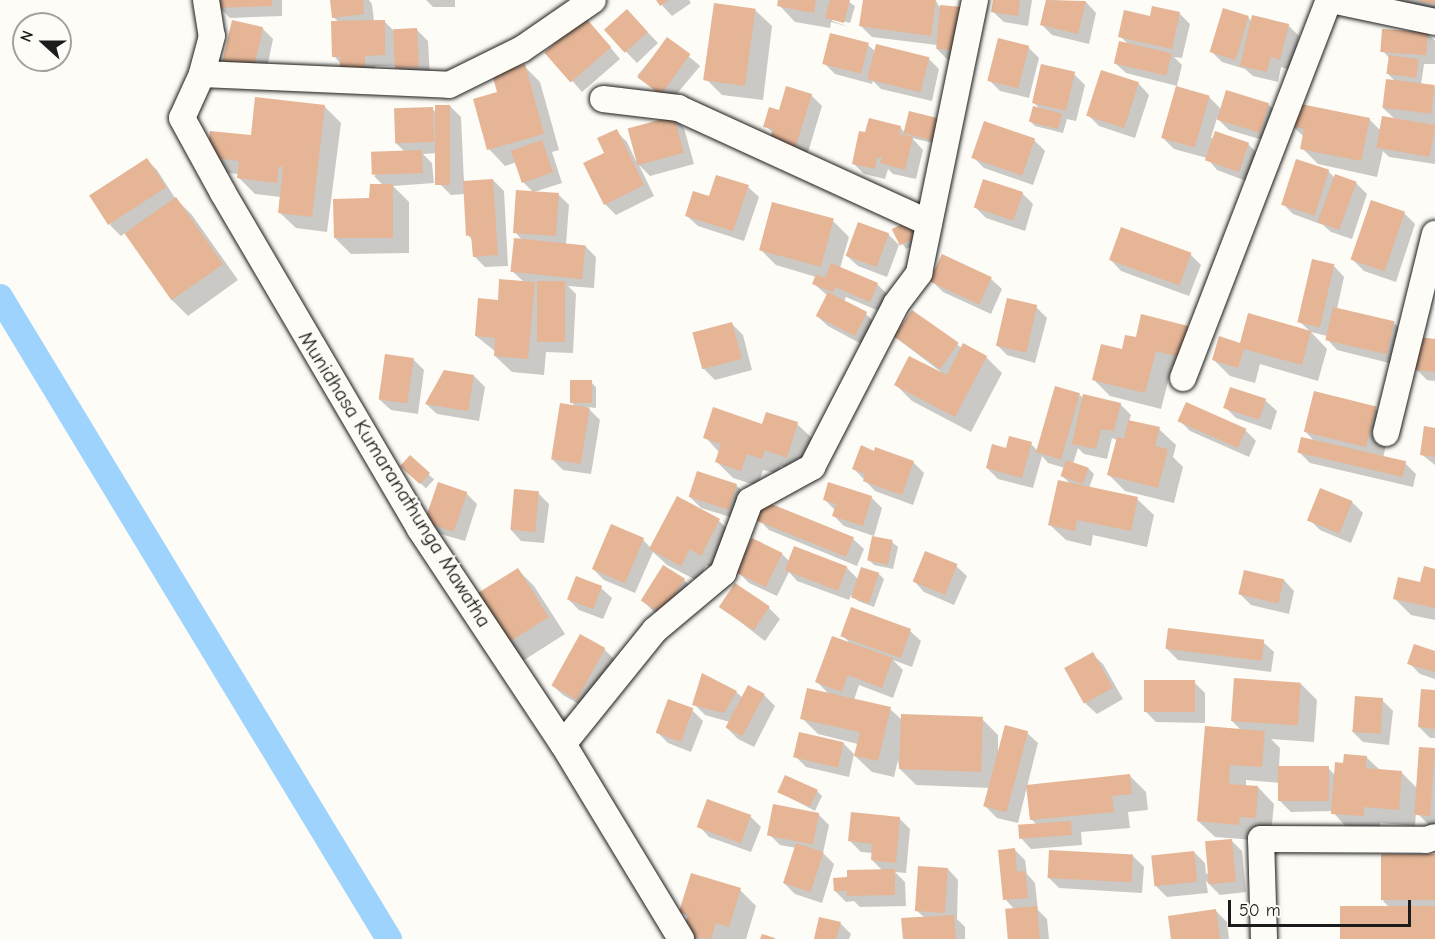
<!DOCTYPE html>
<html>
<head>
<meta charset="utf-8">
<style>
	body { margin:0 }
	#map { position:relative; width:1435px; height:939px; overflow:hidden; background:#fdfcf7; font-family:"Comic Neue",sans-serif }
	div>[style] { position:absolute }
	.shadow>* { inset:0; background:#0003; transform-origin:0 0 }
	.canal>* { height:26px; margin:-13px; padding:0 13px; transform-origin:13px; border-radius:13px; background:#9dd3fc }
	.building>* { inset:0; background:#e5b596; transform-origin:0 0 }
	.roads { filter:drop-shadow(0 0 2px #1c1c1c) drop-shadow(0 0 2px #1c1c1c) }
	.minor>* { height:26px; margin:-13px; padding:0 13px; transform-origin:13px; border-radius:13px; background:#fdfcf7 }
	span { translate:-50% -50%; white-space:nowrap; text-align:center; line-height:1.15; -webkit-text-stroke:4.5px #fdfcf7; paint-order:stroke }
	.street-label { font-size:21px; color:#1c1c1c }
	.north { position:absolute; left:12px; top:12px; width:60px; height:60px; box-sizing:border-box; background:#fdfcf7; border:2px solid #a3a29f; border-radius:50%; rotate:291deg; font-size:16px; font-weight:700; line-height:24px; text-align:center; color:#1c1c1c }
	.north::after { content:''; display:block; margin:auto; width:21px; height:27px; background:#1c1c1c; clip-path:polygon(50% 0,100% 100%,50% 72%,0 100%) }
	.scale { position:absolute; left:1228px; top:900px; width:183px; height:27px; box-sizing:border-box; border:3px solid #1c1c1c; border-top:0; padding-left:8px; font-size:18px; line-height:21px; white-space:nowrap; color:#1c1c1c; -webkit-text-stroke:4px #fdfcf7; paint-order:stroke }
</style>
</head>
<body>
<div id="map">
	<div class="shadow">
		<div style="clip-path:polygon(219px 0,282px 0,282px 16px,230px 18px,219px 7px)"></div>
		<div style="clip-path:polygon(332px 0,369px 0,372px 4px,374px 21px,384px 21px,394px 31px,417px 30px,428px 41px,430px 77px,407px 78px,396px 66px,375px 66px,375px 79px,341px 64px,334px 56px,339px 22px,333px 17px)"></div>
		<div style="clip-path:polygon(426px 0,455px 0,455px 7px,433px 7px)"></div>
		<div style="clip-path:polygon(657px 0,689px 0,691px 3px,672px 16px)"></div>
		<div style="clip-path:polygon(780px 0,846px 0,855px 6px,850px 23px,832px 18px,832px 21px,849px 27px,831px 22px,830px 28px,795px 22px,779px 5px)"></div>
		<div style="clip-path:polygon(864px 0,936px 1px,972px 62px,948px 60px,937px 49px,937px 45px,872px 37px,861px 26px)"></div>
		<div style="clip-path:polygon(995px 0,1032px 0,1028px 26px,1004px 22px,993px 12px)"></div>
		<div style="clip-path:polygon(1047px 0,1086px 2px,1096px 13px,1089px 44px,1052px 35px,1041px 24px)"></div>
		<div style="clip-path:polygon(1383px 0,1435px 0,1435px 12px,1420px 9px,1413px 3px,1412px 12px)"></div>
		<div style="clip-path:polygon(755px 10px,772px 26px,763px 100px,722px 95px,706px 79px)"></div>
		<div style="clip-path:polygon(1179px 13px,1190px 24px,1182px 58px,1174px 57px,1182px 65px,1177px 86px,1126px 73px,1115px 63px,1128px 44px,1120px 36px,1151px 17px)"></div>
		<div style="clip-path:polygon(1248px 17px,1252px 22px,1288px 25px,1299px 36px,1291px 70px,1281px 67px,1278px 82px,1253px 76px,1245px 69px,1222px 62px,1211px 51px)"></div>
		<div style="clip-path:polygon(638px 22px,658px 43px,637px 63px,606px 31px)"></div>
		<div style="clip-path:polygon(262px 28px,273px 39px,265px 78px,235px 71px,224px 60px)"></div>
		<div style="clip-path:polygon(596px 30px,620px 59px,582px 92px,547px 52px)"></div>
		<div style="clip-path:polygon(1427px 33px,1435px 41px,1435px 64px,1424px 64px,1421px 85px,1435px 87px,1435px 164px,1389px 157px,1383px 151px,1377px 177px,1318px 164px,1302px 148px,1304px 137px,1293px 126px,1369px 119px,1381px 131px,1396px 120px,1383px 108px,1395px 81px,1388px 74px,1390px 59px,1383px 51px)"></div>
		<div style="left:668px;top:39px;width:42px;height:48px;rotate:40deg"></div>
		<div style="clip-path:polygon(868px 45px,876px 52px,928px 58px,939px 69px,932px 101px,881px 89px,873px 81px,872px 84px,835px 74px,824px 63px)"></div>
		<div style="clip-path:polygon(1028px 47px,1039px 58px,1029px 98px,1000px 91px,989px 80px)"></div>
		<div style="clip-path:polygon(524px 66px,540px 82px,559px 150px,552px 152px,562px 183px,534px 192px,558px 194px,569px 205px,566px 244px,585px 246px,596px 257px,594px 288px,568px 286px,576px 294px,573px 353px,546px 352px,544px 375px,512px 372px,495px 356px,496px 352px,476px 336px,499px 302px,524px 282px,512px 271px,523px 241px,515px 232px,533px 192px,523px 182px,517px 162px,505px 166px,489px 149px,499px 93px)"></div>
		<div style="clip-path:polygon(1102px 72px,1139px 84px,1149px 95px,1135px 138px,1099px 126px,1088px 115px)"></div>
		<div style="clip-path:polygon(1074px 74px,1085px 85px,1076px 121px,1067px 119px,1063px 133px,1035px 126px,1030px 121px,1041px 110px,1033px 102px)"></div>
		<div style="clip-path:polygon(811px 95px,822px 106px,806px 159px,765px 126px)"></div>
		<div style="clip-path:polygon(1209px 97px,1221px 109px,1268px 104px,1279px 115px,1270px 142px,1229px 130px,1217px 118px,1211px 138px,1248px 144px,1259px 155px,1249px 182px,1217px 170px,1207px 158px,1174px 149px,1163px 138px)"></div>
		<div style="clip-path:polygon(324px 106px,341px 123px,327px 232px,296px 228px,279px 212px,281px 197px,255px 194px,239px 178px,239px 174px,225px 173px,209px 156px)"></div>
		<div style="clip-path:polygon(450px 106px,461px 117px,464px 182px,493px 180px,504px 191px,508px 266px,485px 267px,474px 256px,473px 241px,468px 235px,465px 194px,451px 195px,440px 184px,439px 153px,423px 154px,432px 163px,434px 183px,393px 186px,409px 202px,409px 253px,351px 254px,335px 238px,384px 186px,374px 176px,406px 153px,396px 143px,432px 108px,436px 113px)"></div>
		<div style="clip-path:polygon(674px 118px,684px 128px,694px 164px,650px 176px,639px 165px,654px 196px,616px 215px,605px 204px,606px 153px,616px 131px,627px 142px,636px 161px)"></div>
		<div style="clip-path:polygon(937px 119px,942px 124px,937px 144px,912px 138px,923px 150px,916px 179px,893px 174px,888px 169px,885px 179px,864px 174px,853px 163px,900px 127px,905px 133px)"></div>
		<div style="clip-path:polygon(1034px 140px,1045px 151px,1033px 185px,984px 168px,973px 157px)"></div>
		<div style="clip-path:polygon(146px 159px,157px 170px,175px 198px,192px 215px,238px 280px,188px 316px,172px 300px,125px 233px,121px 236px,110px 225px)"></div>
		<div style="clip-path:polygon(1328px 171px,1335px 178px,1356px 183px,1367px 194px,1352px 239px,1331px 232px,1323px 225px,1293px 214px,1282px 203px)"></div>
		<div style="clip-path:polygon(748px 187px,759px 197px,744px 241px,698px 226px,687px 216px,710px 198px)"></div>
		<div style="clip-path:polygon(1022px 193px,1033px 204px,1025px 231px,986px 218px,975px 207px)"></div>
		<div style="clip-path:polygon(1404px 213px,1415px 224px,1396px 282px,1364px 271px,1353px 260px)"></div>
		<div style="clip-path:polygon(833px 221px,849px 237px,840px 268px,877px 284px,888px 295px,881px 312px,846px 297px,844px 302px,866px 314px,876px 324px,865px 346px,828px 326px,817px 316px,828px 296px,813px 283px,816px 277px,776px 265px,760px 249px)"></div>
		<div style="clip-path:polygon(893px 229px,926px 240px,906px 249px)"></div>
		<div style="clip-path:polygon(888px 234px,899px 245px,887px 277px,858px 266px,847px 256px)"></div>
		<div style="clip-path:polygon(1190px 254px,1201px 265px,1189px 296px,1121px 271px,1111px 260px)"></div>
		<div style="clip-path:polygon(1334px 266px,1344px 277px,1337px 309px,1394px 323px,1405px 334px,1397px 365px,1337px 350px,1327px 339px,1327px 336px,1311px 332px,1327px 349px,1318px 381px,1260px 364px,1255px 383px,1230px 376px,1214px 360px,1241px 344px,1249px 315px,1311px 332px,1300px 322px)"></div>
		<div style="clip-path:polygon(991px 279px,1002px 289px,991px 314px,943px 292px,932px 281px)"></div>
		<div style="clip-path:polygon(1036px 307px,1047px 318px,1035px 363px,1007px 355px,996px 344px)"></div>
		<div style="clip-path:polygon(912px 312px,962px 348px,986px 357px,1002px 373px,971px 432px,912px 401px,896px 385px,941px 372px,895px 337px)"></div>
		<div style="clip-path:polygon(732px 324px,743px 335px,752px 370px,715px 380px,704px 369px)"></div>
		<div style="clip-path:polygon(1187px 328px,1204px 344px,1196px 372px,1172px 366px,1161px 409px,1110px 396px,1094px 380px,1137px 339px)"></div>
		<div style="clip-path:polygon(1435px 340px,1435px 381px,1427px 380px,1416px 369px)"></div>
		<div style="clip-path:polygon(413px 359px,424px 370px,418px 414px,391px 410px,380px 400px)"></div>
		<div style="clip-path:polygon(474px 376px,485px 387px,479px 421px,437px 414px,426px 404px)"></div>
		<div style="clip-path:polygon(591px 382px,596px 387px,596px 408px,587px 407px,600px 420px,591px 474px,563px 470px,552px 459px,577px 408px,571px 402px)"></div>
		<div style="clip-path:polygon(1231px 389px,1266px 401px,1277px 411px,1271px 430px,1236px 418px,1225px 407px)"></div>
		<div style="clip-path:polygon(1080px 395px,1084px 399px,1120px 404px,1131px 415px,1129px 421px,1159px 429px,1176px 445px,1173px 457px,1183px 467px,1174px 503px,1125px 491px,1109px 475px,1117px 440px,1112px 438px,1107px 459px,1084px 454px,1078px 448px,1073px 464px,1089px 469px,1094px 474px,1089px 488px,1137px 499px,1154px 515px,1147px 547px,1093px 535px,1091px 546px,1066px 540px,1049px 524px,1071px 484px,1062px 476px,1065px 468px,1048px 463px,1042px 456px,1033px 488px,998px 479px,987px 468px,1007px 450px,1031px 444px,1037px 450px)"></div>
		<div style="clip-path:polygon(1375px 409px,1391px 425px,1383px 458px,1405px 463px,1416px 474px,1413px 487px,1310px 463px,1299px 452px,1315px 442px,1305px 431px)"></div>
		<div style="clip-path:polygon(1179px 420px,1245px 430px,1256px 441px,1249px 457px,1190px 431px)"></div>
		<div style="clip-path:polygon(797px 424px,814px 440px,803px 473px,781px 466px,778px 474px,763px 470px,758px 486px,733px 478px,717px 462px,719px 452px,705px 437px,763px 426px)"></div>
		<div style="clip-path:polygon(1435px 429px,1435px 465px,1421px 454px)"></div>
		<div style="clip-path:polygon(876px 449px,914px 463px,924px 473px,913px 505px,875px 491px,854px 469px)"></div>
		<div style="left:410px;top:457px;width:33px;height:12px;rotate:43deg"></div>
		<div style="clip-path:polygon(736px 485px,747px 496px,740px 520px,701px 508px,690px 497px)"></div>
		<div style="clip-path:polygon(466px 493px,477px 504px,465px 541px,437px 533px,426px 522px)"></div>
		<div style="clip-path:polygon(538px 493px,549px 504px,544px 543px,521px 541px,511px 530px)"></div>
		<div style="clip-path:polygon(871px 497px,882px 508px,874px 536px,844px 526px,834px 516px,835px 510px,825px 500px)"></div>
		<div style="clip-path:polygon(677px 498px,719px 521px,736px 537px,718px 571px,706px 565px,698px 581px,667px 565px,653px 552px,635px 593px,604px 580px,593px 569px,643px 540px,651px 548px)"></div>
		<div style="clip-path:polygon(1352px 502px,1363px 513px,1351px 543px,1320px 530px,1309px 519px)"></div>
		<div style="clip-path:polygon(758px 519px,853px 539px,864px 549px,857px 566px,769px 530px)"></div>
		<div style="clip-path:polygon(892px 542px,898px 547px,893px 569px,874px 565px,869px 560px)"></div>
		<div style="clip-path:polygon(782px 554px,790px 562px,846px 567px,858px 579px,879px 574px,884px 579px,874px 607px,858px 601px,851px 595px,849px 600px,797px 581px,789px 572px,777px 596px,749px 583px,738px 572px)"></div>
		<div style="clip-path:polygon(956px 566px,967px 576px,954px 605px,924px 592px,914px 581px)"></div>
		<div style="clip-path:polygon(518px 570px,534px 586px,565px 634px,521px 662px,505px 646px)"></div>
		<div style="clip-path:polygon(1435px 570px,1435px 620px,1411px 615px,1395px 599px,1421px 584px)"></div>
		<div style="clip-path:polygon(684px 580px,695px 591px,675px 625px,654px 612px,643px 601px)"></div>
		<div style="clip-path:polygon(1284px 580px,1294px 591px,1289px 614px,1251px 605px,1240px 594px)"></div>
		<div style="clip-path:polygon(601px 588px,612px 598px,603px 619px,579px 610px,568px 599px)"></div>
		<div style="clip-path:polygon(721px 607px,769px 608px,780px 619px,765px 641px)"></div>
		<div style="clip-path:polygon(910px 631px,921px 641px,912px 667px,893px 660px,903px 670px,893px 698px,859px 685px,854px 700px,890px 709px,902px 720px,982px 719px,998px 735px,998px 755px,1027px 733px,1038px 743px,1018px 823px,997px 818px,986px 807px,991px 788px,916px 785px,899px 768px,898px 760px,894px 777px,872px 772px,855px 756px,858px 744px,818px 734px,802px 718px,830px 695px,817px 682px,852px 645px,842px 635px)"></div>
		<div style="clip-path:polygon(1263px 642px,1274px 652px,1271px 672px,1178px 660px,1167px 649px)"></div>
		<div style="clip-path:polygon(604px 649px,615px 660px,587px 709px,563px 695px,552px 685px)"></div>
		<div style="clip-path:polygon(1435px 652px,1435px 679px,1420px 674px,1409px 663px)"></div>
		<div style="clip-path:polygon(1092px 654px,1103px 664px,1123px 699px,1097px 714px,1086px 704px)"></div>
		<div style="clip-path:polygon(1194px 682px,1205px 693px,1205px 723px,1156px 722px,1145px 711px)"></div>
		<div style="clip-path:polygon(1301px 684px,1317px 700px,1314px 742px,1271px 739px,1280px 748px,1279px 769px,1328px 768px,1335px 775px,1345px 764px,1366px 757px,1380px 770px,1401px 772px,1419px 790px,1435px 749px,1435px 831px,1416px 812px,1415px 826px,1380px 823px,1379px 831px,1348px 829px,1332px 811px,1291px 812px,1280px 801px,1280px 783px,1246px 780px,1246px 786px,1258px 787px,1274px 804px,1271px 833px,1255px 840px,1215px 837px,1198px 821px,1241px 730px,1232px 721px)"></div>
		<div style="clip-path:polygon(1435px 691px,1435px 738px,1430px 738px,1419px 727px)"></div>
		<div style="clip-path:polygon(736px 692px,743px 698px,764px 695px,775px 706px,754px 747px,738px 739px,727px 728px,730px 722px,705px 715px,694px 704px)"></div>
		<div style="clip-path:polygon(1382px 700px,1393px 711px,1389px 745px,1363px 742px,1352px 731px)"></div>
		<div style="clip-path:polygon(692px 710px,703px 721px,691px 752px,668px 743px,657px 732px)"></div>
		<div style="clip-path:polygon(843px 743px,854px 754px,849px 777px,806px 767px,795px 756px)"></div>
		<div style="clip-path:polygon(1130px 776px,1146px 792px,1148px 810px,1128px 812px,1130px 828px,1081px 832px,1082px 845px,1031px 849px,1021px 838px,1037px 825px,1031px 819px)"></div>
		<div style="clip-path:polygon(817px 791px,822px 796px,815px 811px,779px 792px)"></div>
		<div style="clip-path:polygon(818px 814px,829px 825px,823px 853px,834px 864px,822px 903px,795px 894px,784px 883px,796px 848px,780px 845px,769px 834px)"></div>
		<div style="clip-path:polygon(750px 816px,761px 827px,751px 852px,709px 837px,699px 826px)"></div>
		<div style="clip-path:polygon(899px 818px,910px 829px,906px 873px,895px 872px,905px 882px,906px 906px,860px 907px,854px 901px,846px 902px,835px 891px,883px 871px,872px 860px,873px 853px,861px 852px,850px 841px)"></div>
		<div style="clip-path:polygon(1231px 840px,1242px 851px,1246px 892px,1220px 895px,1206px 881px,1208px 893px,1167px 897px,1156px 886px,1194px 852px,1205px 863px,1206px 874px,1208px 873px)"></div>
		<div style="clip-path:polygon(1014px 849px,1025px 860px,1027px 874px,1035px 883px,1038px 910px,1047px 919px,1049px 939px,1009px 939px,1015px 910px,1005px 899px)"></div>
		<div style="clip-path:polygon(1435px 855px,1435px 939px,1342px 939px,1390px 908px,1383px 901px)"></div>
		<div style="clip-path:polygon(1133px 856px,1144px 867px,1142px 893px,1059px 888px,1049px 878px)"></div>
		<div style="clip-path:polygon(948px 869px,958px 880px,957px 919px,965px 927px,965px 939px,904px 939px,925px 918px,917px 911px)"></div>
		<div style="clip-path:polygon(740px 890px,756px 906px,746px 939px,687px 939px,689px 919px,681px 911px)"></div>
		<div style="clip-path:polygon(1216px 911px,1227px 922px,1229px 939px,1172px 939px)"></div>
		<div style="clip-path:polygon(840px 923px,851px 934px,849px 939px,815px 939px)"></div>
	</div>
	<div class="canal">
		<div style="left:0;top:297px;width:751px;rotate:58.79deg"></div>
	</div>
	<div class="building">
		<div style="clip-path:polygon(217px 0,272px 0,272px 6px,217px 8px)"></div>
		<div style="clip-path:polygon(330px 0,363px 0,364px 14px,332px 18px)"></div>
		<div style="clip-path:polygon(656px 0,669px 0,660px 6px)"></div>
		<div style="clip-path:polygon(778px 0,816px 0,814px 13px,777px 6px)"></div>
		<div style="clip-path:polygon(830px 0,850px 0,844px 23px,825px 18px)"></div>
		<div style="clip-path:polygon(863px 0,936px 0,931px 36px,859px 26px)"></div>
		<div style="clip-path:polygon(993px 0,1020px 0,1018px 16px,991px 12px)"></div>
		<div style="clip-path:polygon(1046px 0,1086px 1px,1078px 34px,1040px 25px)"></div>
		<div style="clip-path:polygon(1419px 0,1435px 0,1435px 4px,1419px 1px)"></div>
		<div style="left:714px;top:3px;width:42px;height:78px;rotate:8deg"></div>
		<div style="left:940px;top:5px;width:25px;height:44px;rotate:5deg"></div>
		<div style="clip-path:polygon(1152px 6px,1180px 12px,1172px 49px,1118px 37px,1124px 10px,1150px 16px)"></div>
		<div style="left:1223px;top:8px;width:27px;height:46px;rotate:17deg"></div>
		<div style="left:627px;top:9px;width:31px;height:31px;rotate:48deg"></div>
		<div style="clip-path:polygon(1252px 15px,1289px 24px,1280px 60px,1271px 57px,1267px 72px,1240px 66px)"></div>
		<div style="left:585px;top:17px;width:40px;height:54px;rotate:49deg"></div>
		<div style="left:232px;top:20px;width:32px;height:42px;rotate:13deg"></div>
		<div style="clip-path:polygon(385px 20px,385px 55px,365px 56px,365px 69px,340px 70px,340px 57px,332px 57px,331px 21px)"></div>
		<div style="left:417px;top:28px;width:39px;height:24px;rotate:87deg"></div>
		<div style="left:1382px;top:29px;width:46px;height:23px;rotate:4deg"></div>
		<div style="left:830px;top:33px;width:40px;height:32px;rotate:14deg"></div>
		<div style="left:667px;top:37px;width:29px;height:50px;rotate:36deg"></div>
		<div style="left:998px;top:38px;width:32px;height:44px;rotate:14deg"></div>
		<div style="left:1119px;top:41px;width:54px;height:23px;rotate:13deg"></div>
		<div style="left:876px;top:44px;width:55px;height:36px;rotate:14deg"></div>
		<div style="left:1389px;top:55px;width:30px;height:19px;rotate:8deg"></div>
		<div style="clip-path:polygon(525px 64px,544px 134px,487px 150px,473px 99px,497px 92px,492px 74px)"></div>
		<div style="left:1041px;top:64px;width:35px;height:40px;rotate:13deg"></div>
		<div style="left:1101px;top:70px;width:40px;height:48px;rotate:18deg"></div>
		<div style="left:1386px;top:79px;width:49px;height:29px;rotate:7deg"></div>
		<div style="clip-path:polygon(786px 86px,812px 94px,795px 149px,769px 141px,773px 129px,763px 127px,769px 107px,779px 110px)"></div>
		<div style="left:1176px;top:86px;width:35px;height:54px;rotate:16deg"></div>
		<div style="left:1226px;top:90px;width:45px;height:31px;rotate:17deg"></div>
		<div style="clip-path:polygon(255px 97px,325px 105px,312px 217px,278px 213px,283px 167px,279px 167px,277px 183px,237px 178px,239px 161px,207px 157px,210px 131px,251px 135px)"></div>
		<div style="clip-path:polygon(1296px 103px,1370px 118px,1361px 161px,1300px 149px,1304px 129px,1291px 126px)"></div>
		<div style="left:435px;top:105px;width:15px;height:80px"></div>
		<div style="left:1033px;top:106px;width:30px;height:16px;rotate:15deg"></div>
		<div style="left:433px;top:107px;width:35px;height:39px;rotate:88deg"></div>
		<div style="left:909px;top:111px;width:29px;height:23px;rotate:14deg"></div>
		<div style="left:674px;top:116px;width:38px;height:48px;rotate:75deg"></div>
		<div style="left:1382px;top:116px;width:54px;height:32px;rotate:10deg"></div>
		<div style="clip-path:polygon(869px 118px,901px 126px,899px 134px,913px 137px,905px 170px,880px 163px,882px 158px,877px 157px,875px 169px,852px 164px,859px 131px,865px 132px)"></div>
		<div style="left:984px;top:121px;width:54px;height:39px;rotate:19deg"></div>
		<div style="clip-path:polygon(617px 129px,644px 185px,604px 205px,583px 163px,604px 153px,597px 138px)"></div>
		<div style="left:1215px;top:131px;width:36px;height:31px;rotate:19deg"></div>
		<div style="left:542px;top:140px;width:34px;height:33px;rotate:71deg"></div>
		<div style="left:422px;top:150px;width:23px;height:51px;rotate:88deg"></div>
		<div style="left:147px;top:158px;width:35px;height:69px;rotate:57deg"></div>
		<div style="left:1296px;top:159px;width:35px;height:48px;rotate:18deg"></div>
		<div style="left:1335px;top:174px;width:23px;height:51px;rotate:20deg"></div>
		<div style="clip-path:polygon(716px 175px,749px 185px,733px 231px,685px 216px,693px 191px,709px 196px)"></div>
		<div style="clip-path:polygon(493px 179px,498px 255px,473px 257px,471px 235px,466px 236px,463px 181px)"></div>
		<div style="left:983px;top:179px;width:42px;height:30px;rotate:18deg"></div>
		<div style="clip-path:polygon(370px 184px,393px 184px,393px 238px,334px 238px,333px 199px,369px 198px)"></div>
		<div style="left:516px;top:190px;width:43px;height:43px;rotate:4deg"></div>
		<div style="left:176px;top:197px;width:82px;height:63px;rotate:55deg"></div>
		<div style="left:1371px;top:200px;width:36px;height:63px;rotate:19deg"></div>
		<div style="left:772px;top:202px;width:64px;height:50px;rotate:15deg"></div>
		<div style="left:914px;top:218px;width:18px;height:25px;rotate:63deg"></div>
		<div style="left:858px;top:222px;width:33px;height:36px;rotate:20deg"></div>
		<div style="left:1121px;top:227px;width:75px;height:35px;rotate:20deg"></div>
		<div style="left:514px;top:238px;width:72px;height:34px;rotate:6deg"></div>
		<div style="left:942px;top:254px;width:55px;height:30px;rotate:25deg"></div>
		<div style="left:1312px;top:259px;width:23px;height:65px;rotate:13deg"></div>
		<div style="clip-path:polygon(831px 263px,878px 283px,870px 302px,835px 287px,833px 292px,812px 284px,816px 274px,825px 278px)"></div>
		<div style="clip-path:polygon(499px 279px,535px 282px,528px 359px,494px 356px,495px 338px,475px 336px,478px 298px,498px 300px)"></div>
		<div style="left:537px;top:281px;width:28px;height:61px"></div>
		<div style="left:828px;top:292px;width:44px;height:27px;rotate:27deg"></div>
		<div style="left:1007px;top:298px;width:31px;height:49px;rotate:13deg"></div>
		<div style="left:1333px;top:307px;width:63px;height:34px;rotate:13deg"></div>
		<div style="left:912px;top:310px;width:57px;height:32px;rotate:35deg"></div>
		<div style="clip-path:polygon(1248px 313px,1311px 331px,1302px 365px,1244px 349px,1238px 368px,1212px 360px,1219px 336px,1240px 343px)"></div>
		<div style="clip-path:polygon(1141px 314px,1188px 326px,1180px 357px,1156px 351px,1145px 393px,1092px 380px,1101px 344px,1122px 349px,1125px 335px,1136px 337px)"></div>
		<div style="left:732px;top:322px;width:38px;height:41px;rotate:75deg"></div>
		<div style="clip-path:polygon(1419px 337px,1435px 339px,1435px 372px,1414px 370px)"></div>
		<div style="clip-path:polygon(963px 343px,987px 356px,955px 417px,894px 385px,909px 356px,947px 375px)"></div>
		<div style="left:385px;top:354px;width:29px;height:46px;rotate:8deg"></div>
		<div style="clip-path:polygon(444px 370px,474px 375px,468px 411px,425px 404px)"></div>
		<div style="left:570px;top:380px;width:22px;height:23px"></div>
		<div style="left:1055px;top:386px;width:26px;height:69px;rotate:16deg"></div>
		<div style="left:1230px;top:387px;width:38px;height:22px;rotate:18deg"></div>
		<div style="left:1314px;top:391px;width:64px;height:42px;rotate:14deg"></div>
		<div style="clip-path:polygon(1083px 394px,1121px 403px,1114px 431px,1101px 429px,1096px 449px,1072px 444px)"></div>
		<div style="left:1186px;top:402px;width:66px;height:21px;rotate:24deg"></div>
		<div style="left:560px;top:403px;width:30px;height:57px;rotate:9deg"></div>
		<div style="clip-path:polygon(713px 407px,762px 424px,766px 412px,798px 422px,787px 458px,765px 450px,762px 459px,747px 454px,741px 471px,715px 462px,721px 444px,703px 438px)"></div>
		<div style="clip-path:polygon(1128px 420px,1160px 427px,1155px 446px,1168px 449px,1158px 488px,1107px 475px,1117px 437px,1124px 439px)"></div>
		<div style="clip-path:polygon(1424px 426px,1435px 428px,1435px 457px,1420px 455px)"></div>
		<div style="clip-path:polygon(1009px 436px,1032px 442px,1022px 478px,986px 468px,992px 444px,1006px 448px)"></div>
		<div style="left:1301px;top:437px;width:108px;height:16px;rotate:13deg"></div>
		<div style="clip-path:polygon(861px 445px,874px 451px,875px 447px,914px 461px,902px 495px,863px 481px,865px 474px,852px 469px)"></div>
		<div style="left:410px;top:455px;width:27px;height:15px;rotate:42deg"></div>
		<div style="left:1066px;top:460px;width:24px;height:17px;rotate:19deg"></div>
		<div style="left:697px;top:471px;width:42px;height:27px;rotate:18deg"></div>
		<div style="clip-path:polygon(1058px 480px,1138px 497px,1131px 531px,1077px 520px,1075px 531px,1048px 525px)"></div>
		<div style="left:438px;top:482px;width:31px;height:42px;rotate:19deg"></div>
		<div style="clip-path:polygon(828px 482px,872px 496px,863px 526px,832px 516px,836px 504px,823px 500px)"></div>
		<div style="left:1320px;top:488px;width:35px;height:35px;rotate:22deg"></div>
		<div style="left:514px;top:489px;width:25px;height:41px;rotate:5deg"></div>
		<div style="clip-path:polygon(677px 496px,720px 519px,701px 556px,690px 549px,681px 566px,649px 549px)"></div>
		<div style="left:764px;top:501px;width:97px;height:21px;rotate:22deg"></div>
		<div style="left:611px;top:524px;width:36px;height:49px;rotate:23deg"></div>
		<div style="left:872px;top:536px;width:21px;height:25px;rotate:11deg"></div>
		<div style="left:752px;top:538px;width:34px;height:38px;rotate:26deg"></div>
		<div style="left:794px;top:546px;width:57px;height:26px;rotate:21deg"></div>
		<div style="left:925px;top:551px;width:35px;height:33px;rotate:22deg"></div>
		<div style="left:663px;top:565px;width:26px;height:42px;rotate:32deg"></div>
		<div style="clip-path:polygon(1424px 566px,1435px 569px,1435px 608px,1393px 599px,1398px 577px,1420px 582px)"></div>
		<div style="left:861px;top:567px;width:19px;height:32px;rotate:18deg"></div>
		<div style="left:518px;top:568px;width:58px;height:54px;rotate:58deg"></div>
		<div style="left:1244px;top:570px;width:41px;height:25px;rotate:13deg"></div>
		<div style="left:576px;top:576px;width:28px;height:25px;rotate:21deg"></div>
		<div style="left:735px;top:583px;width:42px;height:29px;rotate:34deg"></div>
		<div style="left:851px;top:607px;width:64px;height:31px;rotate:20deg"></div>
		<div style="left:1168px;top:628px;width:97px;height:21px;rotate:7deg"></div>
		<div style="left:580px;top:634px;width:29px;height:59px;rotate:29deg"></div>
		<div style="clip-path:polygon(832px 636px,893px 658px,882px 688px,848px 675px,842px 692px,815px 682px)"></div>
		<div style="clip-path:polygon(1414px 644px,1435px 651px,1435px 672px,1407px 664px)"></div>
		<div style="left:1093px;top:652px;width:41px;height:33px;rotate:61deg"></div>
		<div style="clip-path:polygon(702px 673px,737px 691px,724px 713px,692px 705px)"></div>
		<div style="left:1234px;top:678px;width:67px;height:43px;rotate:4deg"></div>
		<div style="left:1144px;top:680px;width:51px;height:32px"></div>
		<div style="left:748px;top:685px;width:19px;height:48px;rotate:28deg"></div>
		<div style="clip-path:polygon(807px 688px,891px 707px,878px 761px,854px 756px,860px 732px,800px 719px)"></div>
		<div style="clip-path:polygon(1421px 689px,1435px 690px,1435px 729px,1418px 727px)"></div>
		<div style="left:1355px;top:696px;width:28px;height:36px;rotate:4deg"></div>
		<div style="left:668px;top:699px;width:27px;height:36px;rotate:20deg"></div>
		<div style="left:901px;top:714px;width:82px;height:55px;rotate:2deg"></div>
		<div style="left:1005px;top:725px;width:24px;height:84px;rotate:15deg"></div>
		<div style="clip-path:polygon(1205px 726px,1265px 731px,1262px 767px,1230px 765px,1229px 784px,1258px 786px,1256px 818px,1240px 817px,1239px 825px,1197px 821px)"></div>
		<div style="left:799px;top:732px;width:46px;height:26px;rotate:13deg"></div>
		<div style="left:1419px;top:747px;width:16px;height:68px;rotate:4deg"></div>
		<div style="clip-path:polygon(1344px 754px,1367px 756px,1366px 768px,1402px 771px,1399px 810px,1364px 807px,1364px 816px,1331px 814px,1335px 762px,1343px 763px)"></div>
		<div style="left:1329px;top:766px;width:35px;height:51px;rotate:90deg"></div>
		<div style="clip-path:polygon(1130px 774px,1132px 794px,1112px 796px,1114px 812px,1030px 820px,1026px 785px)"></div>
		<div style="left:785px;top:775px;width:36px;height:19px;rotate:24deg"></div>
		<div style="left:707px;top:799px;width:47px;height:30px;rotate:20deg"></div>
		<div style="left:773px;top:804px;width:47px;height:32px;rotate:11deg"></div>
		<div style="clip-path:polygon(851px 812px,900px 817px,896px 863px,871px 860px,872px 844px,848px 841px)"></div>
		<div style="left:1071px;top:821px;width:14px;height:53px;rotate:86deg"></div>
		<div style="left:1232px;top:839px;width:43px;height:27px;rotate:85deg"></div>
		<div style="left:796px;top:843px;width:29px;height:42px;rotate:18deg"></div>
		<div style="clip-path:polygon(1015px 848px,1017px 872px,1025px 871px,1028px 898px,1003px 900px,998px 850px)"></div>
		<div style="left:1049px;top:850px;width:84px;height:28px;rotate:3deg"></div>
		<div style="left:1194px;top:851px;width:31px;height:43px;rotate:84deg"></div>
		<div style="left:1435px;top:854px;width:46px;height:54px;rotate:90deg"></div>
		<div style="left:918px;top:866px;width:30px;height:45px;rotate:4deg"></div>
		<div style="clip-path:polygon(895px 869px,895px 895px,847px 896px,847px 891px,834px 891px,833px 878px,847px 877px,847px 870px)"></div>
		<div style="clip-path:polygon(691px 873px,741px 888px,729px 927px,716px 923px,711px 939px,682px 936px,688px 915px,679px 912px)"></div>
		<div style="left:1037px;top:906px;width:33px;height:32px;rotate:85deg"></div>
		<div style="left:1435px;top:906px;width:33px;height:95px;rotate:90deg"></div>
		<div style="clip-path:polygon(1216px 909px,1220px 939px,1171px 939px,1168px 916px)"></div>
		<div style="clip-path:polygon(954px 915px,956px 939px,903px 939px,901px 918px)"></div>
		<div style="clip-path:polygon(819px 917px,841px 922px,836px 939px,814px 939px)"></div>
		<div style="clip-path:polygon(762px 934px,775px 938px,775px 939px,760px 939px)"></div>
	</div>
	<div class="roads">
		<div class="minor">
			<div style="left:206px;top:0;width:36px;rotate:81deg"></div>
			<div style="left:212px;top:36px;width:39px;rotate:105deg"></div>
			<div style="left:202px;top:74px;width:48px;rotate:114.4deg"></div>
			<div style="left:182px;top:118px;width:85px;rotate:61.3deg"></div>
			<div style="left:223px;top:193px;width:389px;rotate:59.6deg"></div>
			<div style="left:420px;top:529px;width:258px;rotate:56.4deg"></div>
			<div style="left:563px;top:744px;width:228px;rotate:58.8deg"></div>
			<div style="left:1331px;top:0;width:106px;rotate:11.9deg"></div>
			<div style="left:202px;top:74px;width:247px;rotate:2.5deg"></div>
			<div style="left:449px;top:85px;width:81px;rotate:-26.3deg"></div>
			<div style="left:522px;top:49px;width:86px;rotate:-34.6deg"></div>
			<div style="left:603px;top:99px;width:76px;rotate:6.8deg"></div>
			<div style="left:678px;top:108px;width:276px;rotate:24.6deg"></div>
			<div style="left:1183px;top:378px;width:405px;rotate:-68.9deg"></div>
			<div style="left:1386px;top:433px;width:205px;rotate:-76.2deg"></div>
			<div style="left:563px;top:744px;width:146px;rotate:-51.1deg"></div>
			<div style="left:655px;top:630px;width:89px;rotate:-40deg"></div>
			<div style="left:723px;top:573px;width:77px;rotate:-69.4deg"></div>
			<div style="left:750px;top:501px;width:71px;rotate:-28.7deg"></div>
			<div style="left:812px;top:467px;width:183px;rotate:-62.7deg"></div>
			<div style="left:896px;top:304px;width:39px;rotate:-53deg"></div>
			<div style="left:919px;top:273px;width:279px;rotate:-78.4deg"></div>
			<div style="left:1264px;top:939px;width:100px;rotate:-91.7deg"></div>
			<div style="left:1261px;top:839px;width:165px;rotate:0.3deg"></div>
			<div style="left:1426px;top:840px;width:9px;rotate:-18deg"></div>
		</div>
	</div>
	<div class="street-label">
		<span style="left:395px;top:479px;rotate:58deg">Munidhasa Kumaranathunga Mawatha</span>
	</div>
	<div class="north">N</div>
	<div class="scale">50 m</div>
</div>
</body>
</html>
